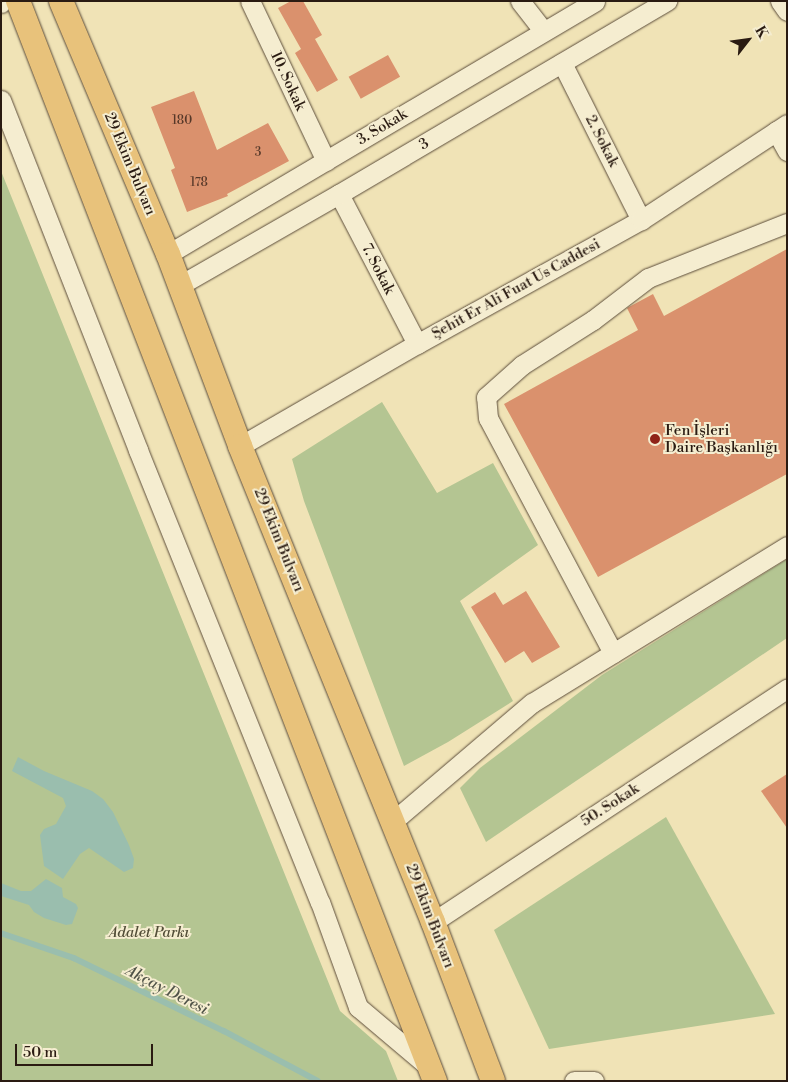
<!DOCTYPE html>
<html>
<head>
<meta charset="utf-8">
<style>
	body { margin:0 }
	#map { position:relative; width:788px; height:1082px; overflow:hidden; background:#f0e3b6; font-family:"Libre Bodoni",serif }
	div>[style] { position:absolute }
	.green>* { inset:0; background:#b4c592 }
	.water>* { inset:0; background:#9abeae }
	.stream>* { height:5.5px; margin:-2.75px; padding:0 2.75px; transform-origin:2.75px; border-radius:2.75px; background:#9abeae }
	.building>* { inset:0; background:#da916d; transform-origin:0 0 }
	.roads { filter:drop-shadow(0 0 1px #5c4d3b) drop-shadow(0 0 1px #5c4d3b) }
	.minor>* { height:19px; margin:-9.5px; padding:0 9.5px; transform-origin:9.5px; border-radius:9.5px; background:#f5edd0 }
	.major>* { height:24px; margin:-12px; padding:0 12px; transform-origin:12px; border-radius:12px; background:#e8c27b }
	.dots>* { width:14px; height:14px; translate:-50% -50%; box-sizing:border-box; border:2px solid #f5edd0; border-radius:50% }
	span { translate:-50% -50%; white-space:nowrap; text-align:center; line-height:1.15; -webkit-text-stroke:4px #f5edd0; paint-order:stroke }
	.number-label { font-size:12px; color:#563829 }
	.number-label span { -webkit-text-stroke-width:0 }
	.street-label { font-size:15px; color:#2a1b12 }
	.poi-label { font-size:15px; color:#2a1b12 }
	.left { translate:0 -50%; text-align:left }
	.park-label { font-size:15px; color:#534e38; font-style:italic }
	.water-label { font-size:16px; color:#515449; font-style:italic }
	.frame { position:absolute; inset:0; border:2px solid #2a1b12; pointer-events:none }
	.north { position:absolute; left:723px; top:15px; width:50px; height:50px; -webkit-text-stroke:4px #f5edd0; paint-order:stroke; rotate:60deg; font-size:14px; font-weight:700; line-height:20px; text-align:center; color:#2a1b12 }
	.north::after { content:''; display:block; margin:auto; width:18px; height:22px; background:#2a1b12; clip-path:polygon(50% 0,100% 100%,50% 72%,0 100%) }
	.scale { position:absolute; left:15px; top:1044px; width:138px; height:22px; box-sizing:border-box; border:2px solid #2a1b12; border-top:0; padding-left:6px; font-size:15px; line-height:18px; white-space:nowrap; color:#2a1b12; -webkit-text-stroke:4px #f5edd0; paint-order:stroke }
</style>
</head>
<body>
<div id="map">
	<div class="green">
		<div style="clip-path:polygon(1px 171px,340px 1011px,386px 1051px,398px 1081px,1px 1081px)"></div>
		<div style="clip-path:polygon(382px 402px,437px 493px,493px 463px,538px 545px,460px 601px,513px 701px,448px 742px,404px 766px,304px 501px,292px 459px)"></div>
		<div style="clip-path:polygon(787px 559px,787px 638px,486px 842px,460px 788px,480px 768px,602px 675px)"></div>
		<div style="clip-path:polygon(666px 817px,775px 1014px,549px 1049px,494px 930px)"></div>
	</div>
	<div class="water">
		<div style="clip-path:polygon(18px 757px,44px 771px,92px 791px,103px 799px,113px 812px,129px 845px,134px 859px,133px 868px,124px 872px,89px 848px,80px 854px,63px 879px,44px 866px,40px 835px,44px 829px,56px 824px,66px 806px,63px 798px,12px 771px)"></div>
		<div style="clip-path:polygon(46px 879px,62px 888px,63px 897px,76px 904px,78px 908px,72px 924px,66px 925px,44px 918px,34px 912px,29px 905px,1px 896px,1px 883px,21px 891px,31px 891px)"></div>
	</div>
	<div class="stream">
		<div style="left:1px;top:933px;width:77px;rotate:18.9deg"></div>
		<div style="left:74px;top:958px;width:167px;rotate:26deg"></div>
		<div style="left:224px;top:1031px;width:106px;rotate:28deg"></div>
	</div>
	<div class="building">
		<div style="clip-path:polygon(291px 1px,303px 1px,322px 35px,315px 39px,338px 80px,317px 92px,295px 53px,301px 49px,278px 8px)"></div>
		<div style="left:388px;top:55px;width:25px;height:45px;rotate:61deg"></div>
		<div style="clip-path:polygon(194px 91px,217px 150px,268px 123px,289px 161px,227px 194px,228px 196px,187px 212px,171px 170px,175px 168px,151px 107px)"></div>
		<div style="clip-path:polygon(787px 249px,787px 474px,598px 577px,504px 404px,638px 330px,627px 308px,653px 294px,664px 316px)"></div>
		<div style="clip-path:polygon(526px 591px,560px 647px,532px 663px,524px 651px,505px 663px,471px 607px,495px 592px,503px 605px)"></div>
		<div style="clip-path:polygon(787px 774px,787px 828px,761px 791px)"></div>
	</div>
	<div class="roads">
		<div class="minor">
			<div style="left:250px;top:1px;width:177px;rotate:64.6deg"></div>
			<div style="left:520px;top:1px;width:37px;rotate:52deg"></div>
			<div style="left:780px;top:1px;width:12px;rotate:55deg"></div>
			<div style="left:1px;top:3px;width:2px;rotate:-63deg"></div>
			<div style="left:562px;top:63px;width:176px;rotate:63.3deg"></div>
			<div style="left:1px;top:100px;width:376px;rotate:68.6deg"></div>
			<div style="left:138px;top:450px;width:487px;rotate:68.1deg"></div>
			<div style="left:320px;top:902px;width:112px;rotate:70.1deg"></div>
			<div style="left:358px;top:1007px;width:93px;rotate:40.2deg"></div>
			<div style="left:776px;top:131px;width:23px;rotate:61deg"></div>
			<div style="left:339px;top:194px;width:169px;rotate:62.5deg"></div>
			<div style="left:168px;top:254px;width:496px;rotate:-30.6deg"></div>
			<div style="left:180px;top:285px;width:183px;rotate:-29.8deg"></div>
			<div style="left:339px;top:194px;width:381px;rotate:-30.5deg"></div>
			<div style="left:240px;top:446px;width:204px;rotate:-30deg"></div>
			<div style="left:417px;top:344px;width:256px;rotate:-29deg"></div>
			<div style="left:641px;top:220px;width:175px;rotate:-33.3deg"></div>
			<div style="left:613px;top:653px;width:266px;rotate:-118deg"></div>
			<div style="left:488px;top:418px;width:21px;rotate:-95deg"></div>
			<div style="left:486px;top:397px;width:48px;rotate:-41.6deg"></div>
			<div style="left:522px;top:365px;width:84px;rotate:-32.4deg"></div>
			<div style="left:593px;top:320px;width:69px;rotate:-37.4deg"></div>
			<div style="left:648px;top:278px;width:149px;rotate:-21.6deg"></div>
			<div style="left:392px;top:822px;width:184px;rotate:-40.4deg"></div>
			<div style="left:532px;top:703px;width:299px;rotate:-31.6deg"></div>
			<div style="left:433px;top:922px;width:424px;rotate:-33.4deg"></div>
			<div style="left:574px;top:1081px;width:20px"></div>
		</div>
		<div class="major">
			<div style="left:18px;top:1px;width:1158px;rotate:68.89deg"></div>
			<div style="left:61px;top:1px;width:275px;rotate:67.1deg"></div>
			<div style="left:168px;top:254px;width:205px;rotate:69.4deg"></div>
			<div style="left:240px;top:446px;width:514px;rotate:67.93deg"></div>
			<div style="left:433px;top:922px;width:170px;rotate:69.3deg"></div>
		</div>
	</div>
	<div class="dots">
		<div style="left:655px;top:439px;background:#8f2418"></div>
	</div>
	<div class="number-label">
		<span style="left:182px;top:121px">180</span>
		<span style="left:258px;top:153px">3</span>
		<span style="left:199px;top:183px">178</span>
	</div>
	<div class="street-label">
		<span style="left:288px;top:81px;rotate:65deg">10. Sokak</span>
		<span style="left:382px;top:127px;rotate:-31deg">3. Sokak</span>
		<span style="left:602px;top:141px;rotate:63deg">2. Sokak</span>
		<span style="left:424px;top:144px;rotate:-31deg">3</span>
		<span style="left:130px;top:164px;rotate:67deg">29 Ekim Bulvarı</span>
		<span style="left:378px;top:269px;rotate:63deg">7. Sokak</span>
		<span style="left:516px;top:289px;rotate:-29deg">Şehit Er Ali Fuat Us Caddesi</span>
		<span style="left:279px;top:540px;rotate:68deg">29 Ekim Bulvarı</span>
		<span style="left:610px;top:805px;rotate:-33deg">50. Sokak</span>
		<span style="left:430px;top:916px;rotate:69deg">29 Ekim Bulvarı</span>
	</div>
	<div class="poi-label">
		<span class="left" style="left:665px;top:439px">Fen İşleri<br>Daire Başkanlığı</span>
	</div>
	<div class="park-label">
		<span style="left:149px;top:933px">Adalet Parkı</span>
	</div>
	<div class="water-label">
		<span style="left:167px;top:990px;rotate:27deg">Akçay Deresi</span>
	</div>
	<div class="frame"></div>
	<div class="north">K</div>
	<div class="scale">50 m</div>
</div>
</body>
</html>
